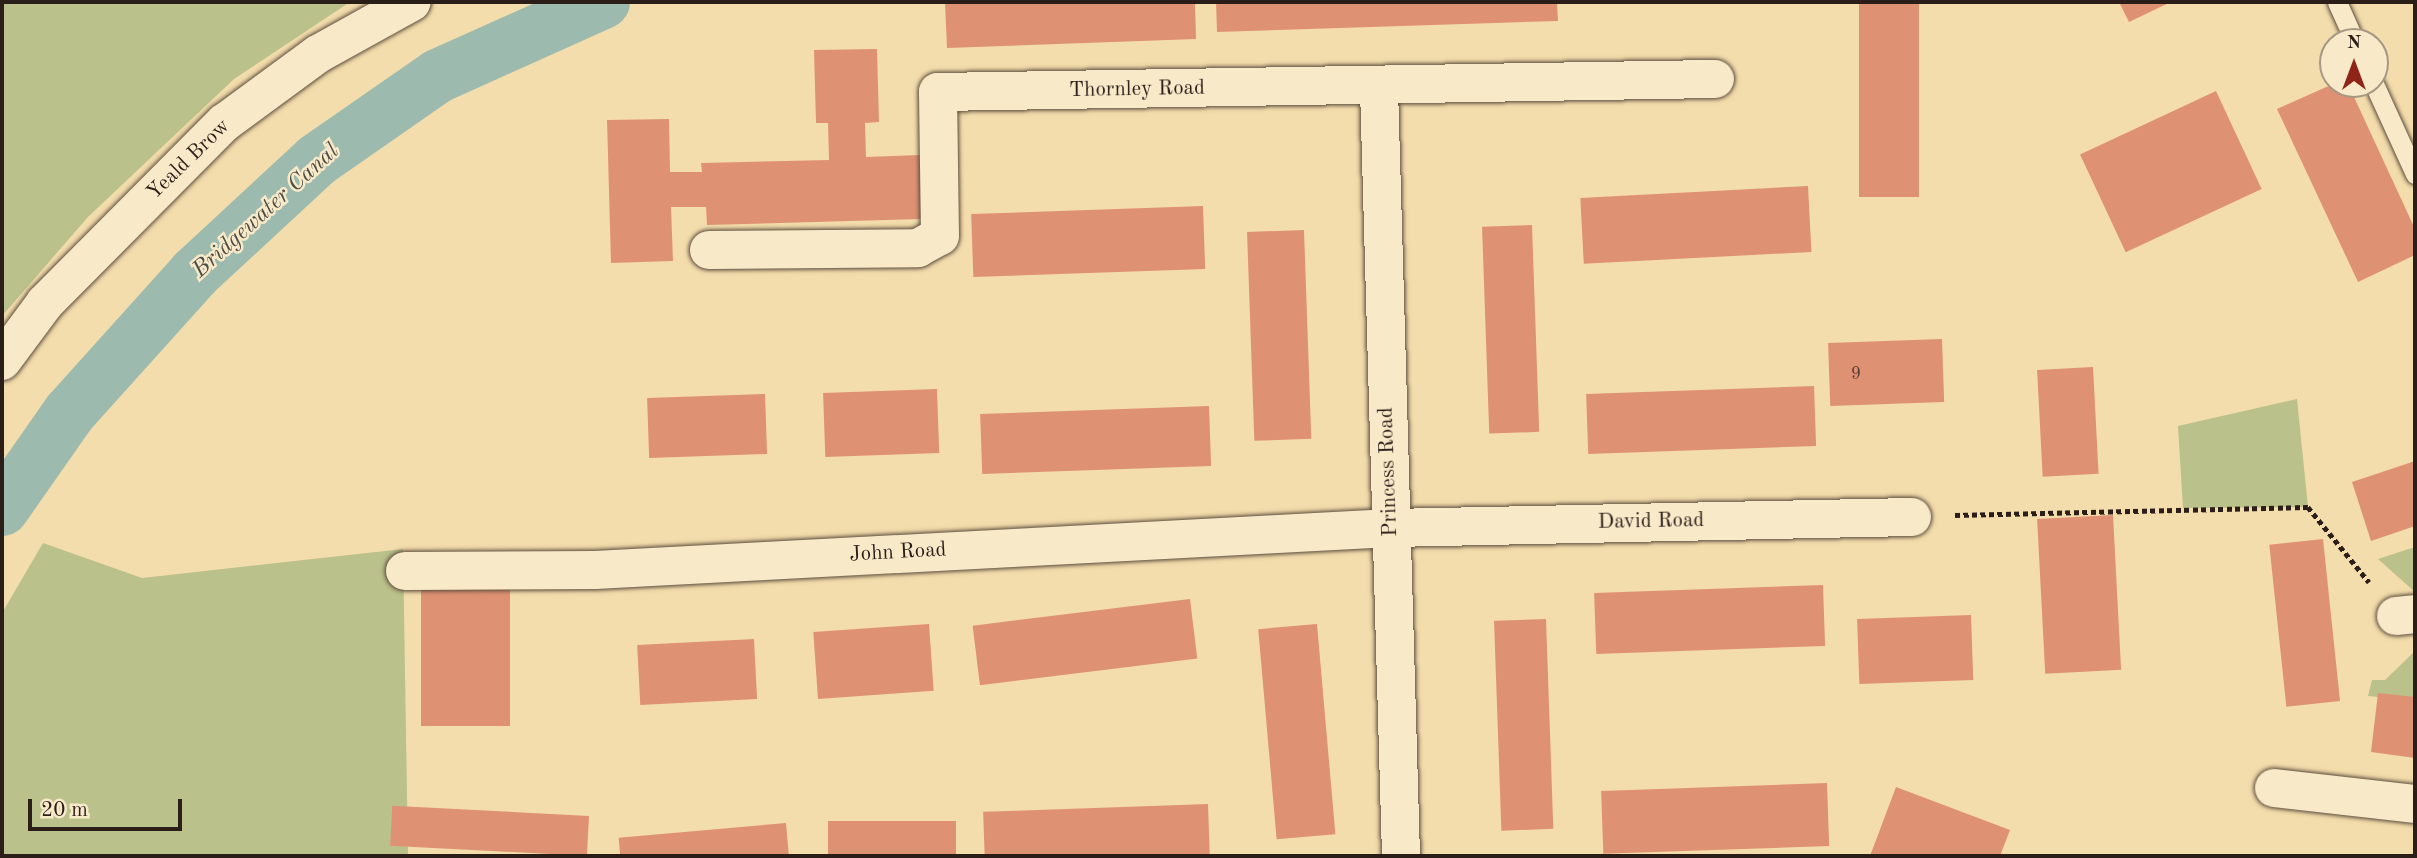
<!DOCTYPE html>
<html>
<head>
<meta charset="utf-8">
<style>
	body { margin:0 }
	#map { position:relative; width:2417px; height:858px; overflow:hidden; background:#f4ddac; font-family:"Old Standard TT",serif }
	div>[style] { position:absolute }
	.green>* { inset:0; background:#bac18a }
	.canal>* { height:54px; margin:-27px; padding:0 27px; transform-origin:27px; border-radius:27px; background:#9cbbae }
	.building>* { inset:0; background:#df9273; transform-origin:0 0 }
	.path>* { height:4.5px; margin-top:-2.25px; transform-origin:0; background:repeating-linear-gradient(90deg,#2b1e19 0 5px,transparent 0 8.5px) }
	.roads { filter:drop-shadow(0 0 2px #5d4e3e) drop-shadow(0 0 2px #5d4e3e) }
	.lane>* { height:19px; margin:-9.5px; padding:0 9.5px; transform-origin:9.5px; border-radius:9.5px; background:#f8e9c9 }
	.street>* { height:38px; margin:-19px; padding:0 19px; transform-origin:19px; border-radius:19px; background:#f8e9c9 }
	span { translate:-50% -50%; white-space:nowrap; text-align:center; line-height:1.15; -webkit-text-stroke:5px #f8e9c9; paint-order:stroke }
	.number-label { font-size:18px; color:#583b30 }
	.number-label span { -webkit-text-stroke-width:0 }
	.street-label { font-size:21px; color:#2b1e19 }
	.water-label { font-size:23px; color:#4d4d46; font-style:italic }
	.frame { position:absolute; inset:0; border:4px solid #2b1e19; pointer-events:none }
	.north { position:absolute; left:2319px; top:28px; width:70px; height:70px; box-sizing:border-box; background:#f8e9c9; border:2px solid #a69883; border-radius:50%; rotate:0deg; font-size:19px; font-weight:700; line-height:28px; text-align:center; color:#2b1e19 }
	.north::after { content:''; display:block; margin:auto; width:24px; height:32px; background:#8f2418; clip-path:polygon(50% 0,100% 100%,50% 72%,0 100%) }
	.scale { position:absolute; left:28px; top:799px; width:154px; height:32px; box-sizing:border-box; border:4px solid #2b1e19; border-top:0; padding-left:9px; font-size:21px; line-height:24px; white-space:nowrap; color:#2b1e19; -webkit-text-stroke:5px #f8e9c9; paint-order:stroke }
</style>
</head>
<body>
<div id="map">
	<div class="green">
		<div style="clip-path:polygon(2px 2px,350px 2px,234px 79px,88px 217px,2px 316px)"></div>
		<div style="clip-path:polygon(2297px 399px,2308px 507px,2183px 508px,2178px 426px)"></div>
		<div style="clip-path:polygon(43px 543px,142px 578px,403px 549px,408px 856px,2px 856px,2px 613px)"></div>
		<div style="clip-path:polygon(2415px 547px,2415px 592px,2378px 559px)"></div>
		<div style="clip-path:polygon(2415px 651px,2415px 701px,2368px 696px,2372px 680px,2385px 680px)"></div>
	</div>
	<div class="canal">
		<div style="left:2px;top:509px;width:118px;rotate:-55deg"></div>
		<div style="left:70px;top:412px;width:187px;rotate:-48deg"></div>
		<div style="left:195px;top:273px;width:166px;rotate:-42.8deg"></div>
		<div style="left:317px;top:160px;width:147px;rotate:-34.8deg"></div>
		<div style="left:438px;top:76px;width:181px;rotate:-24.2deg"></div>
	</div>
	<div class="building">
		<div style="clip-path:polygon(945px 2px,1195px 2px,1196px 39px,947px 48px)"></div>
		<div style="clip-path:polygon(1216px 2px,1557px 2px,1558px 21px,1217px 32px)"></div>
		<div style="left:1859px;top:2px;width:60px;height:195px"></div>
		<div style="clip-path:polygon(2119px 2px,2171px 2px,2129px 22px)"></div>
		<div style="clip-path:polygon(877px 49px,879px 122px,865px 123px,866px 157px,920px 155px,921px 219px,707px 225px,706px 207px,671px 207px,673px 261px,611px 263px,607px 120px,669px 119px,670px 172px,702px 172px,701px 163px,829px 160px,828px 123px,816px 123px,814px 50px)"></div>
		<div style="clip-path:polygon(2333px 84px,2348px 84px,2415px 229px,2415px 255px,2358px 282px,2277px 109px)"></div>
		<div style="left:2216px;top:91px;width:108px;height:150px;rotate:65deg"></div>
		<div style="left:1808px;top:186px;width:66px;height:228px;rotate:87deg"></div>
		<div style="left:1203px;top:206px;width:63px;height:232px;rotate:88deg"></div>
		<div style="left:1532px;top:225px;width:207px;height:50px;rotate:88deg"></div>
		<div style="left:1304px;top:230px;width:209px;height:57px;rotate:88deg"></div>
		<div style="left:1942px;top:339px;width:63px;height:114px;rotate:88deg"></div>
		<div style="left:2093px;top:367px;width:107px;height:56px;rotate:87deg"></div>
		<div style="left:1814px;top:386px;width:60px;height:228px;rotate:88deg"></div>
		<div style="left:937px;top:389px;width:64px;height:114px;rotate:88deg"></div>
		<div style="left:765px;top:394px;width:60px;height:118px;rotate:88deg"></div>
		<div style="left:1209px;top:406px;width:60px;height:229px;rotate:88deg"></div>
		<div style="clip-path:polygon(2415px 461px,2415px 526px,2371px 541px,2352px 482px)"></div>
		<div style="left:2113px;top:515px;width:155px;height:76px;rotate:87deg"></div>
		<div style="left:2323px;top:539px;width:163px;height:54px;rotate:84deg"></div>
		<div style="left:421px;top:583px;width:89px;height:143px"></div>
		<div style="left:1823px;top:585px;width:61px;height:229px;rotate:88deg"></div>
		<div style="left:1190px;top:599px;width:60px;height:219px;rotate:83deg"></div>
		<div style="left:1971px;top:615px;width:65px;height:114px;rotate:88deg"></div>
		<div style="left:1546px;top:619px;width:210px;height:52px;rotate:88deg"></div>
		<div style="left:929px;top:624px;width:67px;height:116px;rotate:86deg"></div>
		<div style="left:1317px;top:624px;width:211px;height:59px;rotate:85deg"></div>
		<div style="left:754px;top:639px;width:60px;height:117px;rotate:87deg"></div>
		<div style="clip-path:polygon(2378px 693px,2415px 697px,2415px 758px,2371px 752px)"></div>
		<div style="left:1827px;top:783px;width:63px;height:226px;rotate:88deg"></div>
		<div style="clip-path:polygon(1896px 787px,2010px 830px,2000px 856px,1870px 856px)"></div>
		<div style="left:1208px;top:804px;width:52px;height:225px;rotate:88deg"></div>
		<div style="left:589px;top:816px;width:40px;height:197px;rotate:93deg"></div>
		<div style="left:828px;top:821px;width:128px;height:35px"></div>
		<div style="left:786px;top:823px;width:33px;height:168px;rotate:85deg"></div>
	</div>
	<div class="path">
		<div style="left:1955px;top:515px;width:353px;rotate:-1.3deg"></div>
		<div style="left:2308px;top:507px;width:97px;rotate:50.9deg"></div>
	</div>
	<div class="roads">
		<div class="lane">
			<div style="left:2337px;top:2px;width:44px;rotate:65.8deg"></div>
			<div style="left:2374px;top:84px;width:99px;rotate:65.5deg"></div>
		</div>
		<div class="street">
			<div style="left:1379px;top:88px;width:768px;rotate:88.36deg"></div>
			<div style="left:709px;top:250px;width:209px;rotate:-0.5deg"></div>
			<div style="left:918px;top:248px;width:25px;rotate:-29deg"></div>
			<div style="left:940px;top:236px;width:144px;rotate:-90.8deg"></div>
			<div style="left:938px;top:92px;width:777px;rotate:-0.96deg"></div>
			<div style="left:2px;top:361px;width:72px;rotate:-53.4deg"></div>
			<div style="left:45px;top:303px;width:254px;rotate:-45.2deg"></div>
			<div style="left:224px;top:123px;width:117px;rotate:-36.3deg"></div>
			<div style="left:318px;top:54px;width:107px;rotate:-29deg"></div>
			<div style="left:405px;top:571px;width:190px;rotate:-0.3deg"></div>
			<div style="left:595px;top:570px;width:797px;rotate:-3.02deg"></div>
			<div style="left:1391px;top:528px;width:521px;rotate:-1.21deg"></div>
			<div style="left:2396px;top:616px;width:19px;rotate:-6deg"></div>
			<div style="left:2274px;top:788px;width:142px;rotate:6.5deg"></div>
		</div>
	</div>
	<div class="number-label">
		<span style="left:1856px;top:374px">9</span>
	</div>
	<div class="street-label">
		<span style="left:1137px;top:90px;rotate:-1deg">Thornley Road</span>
		<span style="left:189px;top:160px;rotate:-44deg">Yeald Brow</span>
		<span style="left:1389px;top:472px;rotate:-92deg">Princess Road</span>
		<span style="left:1651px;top:522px;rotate:-1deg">David Road</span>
		<span style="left:898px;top:553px;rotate:-3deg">John Road</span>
	</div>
	<div class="water-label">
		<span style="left:266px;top:211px;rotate:-42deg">Bridgewater Canal</span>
	</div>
	<div class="frame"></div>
	<div class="north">N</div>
	<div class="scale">20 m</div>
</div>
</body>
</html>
